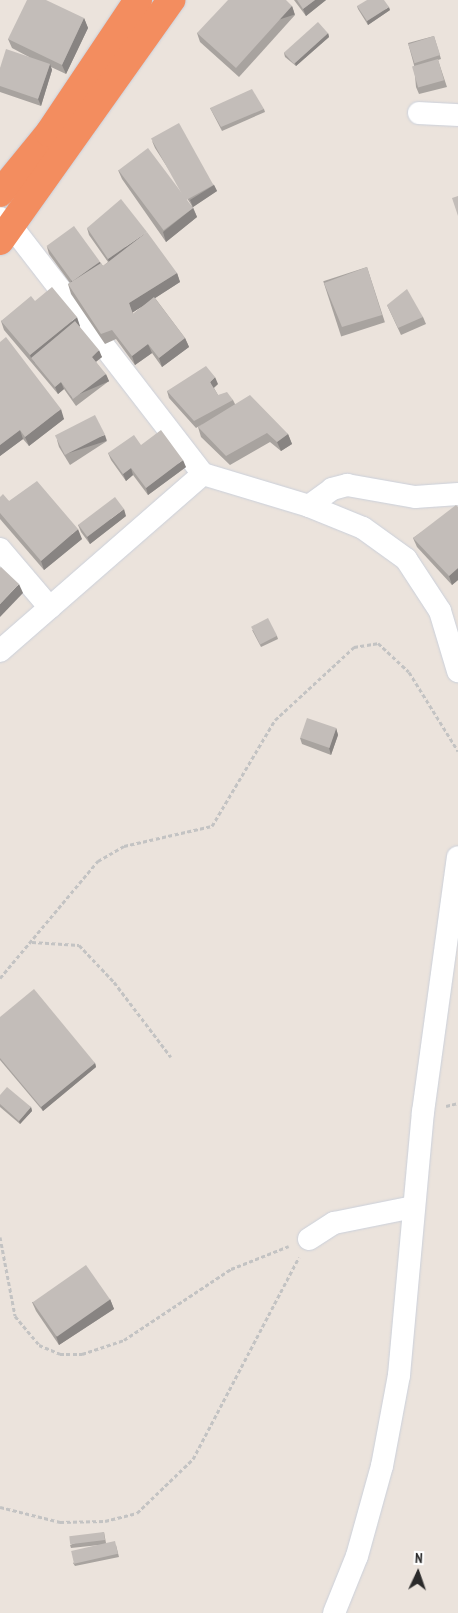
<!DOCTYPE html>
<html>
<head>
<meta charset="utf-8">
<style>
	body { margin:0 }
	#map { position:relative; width:458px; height:1613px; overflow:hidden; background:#ebe3dc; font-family:"PT Sans Narrow",sans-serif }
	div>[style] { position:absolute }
	.path>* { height:3px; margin-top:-1.5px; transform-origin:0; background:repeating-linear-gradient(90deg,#c3c3c3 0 4px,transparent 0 6.5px) }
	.roads { filter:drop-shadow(0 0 1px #cbd0da) drop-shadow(0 0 1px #cbd0da) }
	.street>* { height:22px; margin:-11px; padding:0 11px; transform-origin:11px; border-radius:11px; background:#fff }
	.highway>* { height:28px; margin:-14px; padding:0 14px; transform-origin:14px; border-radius:14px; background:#f38d5f }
	.wall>* { inset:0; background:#a8a39f; transform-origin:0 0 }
	.shaded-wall>* { inset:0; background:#888482; transform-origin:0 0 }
	.building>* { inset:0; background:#c3bdb9; transform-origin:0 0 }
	span { translate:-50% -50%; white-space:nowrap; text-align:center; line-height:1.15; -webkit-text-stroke:5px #fff; paint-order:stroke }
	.north { position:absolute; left:393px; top:1548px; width:50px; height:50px; -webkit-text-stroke:4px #fff; paint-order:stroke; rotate:3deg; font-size:14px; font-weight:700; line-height:20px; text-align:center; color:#2a2a2a }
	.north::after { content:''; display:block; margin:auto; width:18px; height:22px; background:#2a2a2a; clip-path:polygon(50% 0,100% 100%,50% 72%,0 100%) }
</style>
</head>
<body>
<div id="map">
	<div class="path">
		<div style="left:32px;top:942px;width:47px;rotate:3.7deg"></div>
		<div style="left:79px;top:945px;width:51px;rotate:46.6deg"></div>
		<div style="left:114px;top:982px;width:94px;rotate:52.8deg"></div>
		<div style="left:0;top:978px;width:153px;rotate:-50.1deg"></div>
		<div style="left:98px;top:861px;width:30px;rotate:-30deg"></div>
		<div style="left:124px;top:846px;width:90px;rotate:-12.8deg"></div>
		<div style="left:212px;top:826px;width:123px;rotate:-59.3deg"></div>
		<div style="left:275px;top:720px;width:108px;rotate:-42.7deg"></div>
		<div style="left:354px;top:647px;width:24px;rotate:-9deg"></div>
		<div style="left:378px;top:643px;width:42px;rotate:43.1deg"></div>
		<div style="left:409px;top:672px;width:93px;rotate:58.2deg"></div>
		<div style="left:446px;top:1106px;width:12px;rotate:-14deg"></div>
		<div style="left:0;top:1237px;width:80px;rotate:79.2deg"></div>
		<div style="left:15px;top:1316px;width:38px;rotate:50deg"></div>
		<div style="left:39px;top:1345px;width:23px;rotate:23deg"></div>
		<div style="left:60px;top:1354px;width:22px"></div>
		<div style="left:82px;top:1354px;width:44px;rotate:-18.4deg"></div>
		<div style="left:124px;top:1340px;width:128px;rotate:-33.6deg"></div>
		<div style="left:231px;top:1269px;width:62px;rotate:-21.6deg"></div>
		<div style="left:0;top:1507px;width:62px;rotate:14deg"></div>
		<div style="left:60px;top:1522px;width:45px;rotate:-1.3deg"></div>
		<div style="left:105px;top:1521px;width:33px;rotate:-14deg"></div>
		<div style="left:137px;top:1513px;width:78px;rotate:-44deg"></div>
		<div style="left:193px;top:1459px;width:228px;rotate:-62.3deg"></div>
	</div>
	<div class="roads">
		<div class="street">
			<div style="left:419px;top:113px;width:39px;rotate:3deg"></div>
			<div style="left:0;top:218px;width:15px;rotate:37deg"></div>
			<div style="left:12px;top:227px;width:312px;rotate:52.3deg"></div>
			<div style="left:203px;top:474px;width:111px;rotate:16.8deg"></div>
			<div style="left:309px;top:506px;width:58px;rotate:22.2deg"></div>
			<div style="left:363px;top:528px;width:53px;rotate:35.8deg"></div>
			<div style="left:406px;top:559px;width:62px;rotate:56.8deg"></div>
			<div style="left:440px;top:611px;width:63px;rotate:73.3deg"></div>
			<div style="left:309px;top:506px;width:29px;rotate:-36deg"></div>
			<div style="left:332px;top:489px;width:16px;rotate:-15deg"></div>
			<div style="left:347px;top:485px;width:69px;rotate:10deg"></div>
			<div style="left:415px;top:497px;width:43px;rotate:-4deg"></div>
			<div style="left:0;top:549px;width:77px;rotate:49.7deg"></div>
			<div style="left:0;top:651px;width:269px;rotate:-41.1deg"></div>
			<div style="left:309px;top:1239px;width:30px;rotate:-33deg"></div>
			<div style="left:334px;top:1223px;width:81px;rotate:-11.4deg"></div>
			<div style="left:334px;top:1613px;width:61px;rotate:-68deg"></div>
			<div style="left:357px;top:1556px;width:93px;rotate:-74.5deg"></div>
			<div style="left:382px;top:1466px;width:93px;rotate:-79.4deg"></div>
			<div style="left:399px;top:1375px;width:264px;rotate:-84.8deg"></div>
			<div style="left:423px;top:1112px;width:257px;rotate:-82.2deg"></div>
		</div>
		<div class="highway">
			<div style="left:0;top:193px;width:77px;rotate:-50.8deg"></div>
			<div style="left:49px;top:133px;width:160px;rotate:-56.2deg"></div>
			<div style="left:0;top:241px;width:296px;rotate:-54.6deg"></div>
		</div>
	</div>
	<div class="wall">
		<div style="clip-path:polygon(294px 0,326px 0,306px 16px)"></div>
		<div style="clip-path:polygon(292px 6px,295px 15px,239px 77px,200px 42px,197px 33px)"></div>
		<div style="clip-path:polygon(357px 6px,390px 10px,368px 25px,358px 9px)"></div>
		<div style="clip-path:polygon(84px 18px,88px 28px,66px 74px,51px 67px,52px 70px,41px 106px,0 92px,0 68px,29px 57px,12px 48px,8px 39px)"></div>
		<div style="clip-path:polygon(328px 33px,329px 37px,296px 66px,285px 57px,284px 53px)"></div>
		<div style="clip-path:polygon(434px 36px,441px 59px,438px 60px,447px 87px,419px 94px,416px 87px,414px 65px,408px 43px)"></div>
		<div style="clip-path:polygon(210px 108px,264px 109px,265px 112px,222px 131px)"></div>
		<div style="clip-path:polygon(152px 141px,214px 185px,217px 191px,193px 207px,197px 217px,166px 242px,122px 179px,118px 170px,192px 206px,155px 148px)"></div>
		<div style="clip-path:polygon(evenodd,87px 228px,177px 273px,180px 282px,155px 298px,185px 338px,189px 347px,162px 367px,152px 353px,135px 365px,116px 339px,105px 344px,71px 294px,68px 284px,70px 283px,49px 254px,47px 247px,100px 262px,103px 266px,108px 262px,89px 235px,87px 228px,143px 306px,133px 314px,132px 312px,143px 306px)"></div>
		<div style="left:367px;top:267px;width:58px;height:46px;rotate:72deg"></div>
		<div style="clip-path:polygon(35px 301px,80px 326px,79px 327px,102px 357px,96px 362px,109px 381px,76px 406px,64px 389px,58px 394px,4px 330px,1px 321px)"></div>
		<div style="clip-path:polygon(387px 305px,423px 317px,426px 324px,401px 335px)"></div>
		<div style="clip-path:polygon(0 342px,64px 419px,29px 446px,23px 439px,0 456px)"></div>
		<div style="clip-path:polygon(218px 384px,214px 388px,218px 395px,233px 400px,235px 404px,288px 434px,292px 444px,281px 451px,270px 442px,230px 465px,201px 437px,198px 427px,204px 423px,196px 428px,169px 398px,167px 391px)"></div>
		<div style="clip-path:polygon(57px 440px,107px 441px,70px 465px,59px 447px)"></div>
		<div style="clip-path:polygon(141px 445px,186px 467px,148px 495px,133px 475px,126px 481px,111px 460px,108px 453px)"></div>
		<div style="clip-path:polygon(0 497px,9px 501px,82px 539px,44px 570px,0 519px)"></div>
		<div style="clip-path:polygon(458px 507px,458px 580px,452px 585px,417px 547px,413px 538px)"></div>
		<div style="clip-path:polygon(126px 516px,90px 544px,81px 532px,78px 525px)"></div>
		<div style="clip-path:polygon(252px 630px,277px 636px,278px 639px,261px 647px)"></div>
		<div style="clip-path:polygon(336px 728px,338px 735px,331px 755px,302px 744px,300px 738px)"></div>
		<div style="clip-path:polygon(0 1017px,95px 1063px,96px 1067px,43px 1111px,0 1060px)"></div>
		<div style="clip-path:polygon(0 1095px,31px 1107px,32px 1111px,20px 1124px,0 1107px)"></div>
		<div style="clip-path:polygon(110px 1299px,114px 1309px,59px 1345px,36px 1311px,32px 1302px)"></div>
		<div style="clip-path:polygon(104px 1532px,106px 1543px,116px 1545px,119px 1557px,75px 1566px,73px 1563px,99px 1545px,71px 1548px,70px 1545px)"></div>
	</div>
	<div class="shaded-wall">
		<div style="clip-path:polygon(315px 0,326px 0,306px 16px,303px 9px)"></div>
		<div style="left:292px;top:6px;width:9px;height:84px;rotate:72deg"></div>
		<div style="clip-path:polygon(389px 7px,390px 10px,368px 25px,367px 21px)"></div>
		<div style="clip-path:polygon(84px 18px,88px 28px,66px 74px,62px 65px)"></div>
		<div style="clip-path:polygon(328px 33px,329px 37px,296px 66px,295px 63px)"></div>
		<div style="clip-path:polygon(50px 64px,52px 70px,41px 106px,38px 99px)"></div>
		<div style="clip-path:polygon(214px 185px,217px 191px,193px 207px,190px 200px)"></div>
		<div style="clip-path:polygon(193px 208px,197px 217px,166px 242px,163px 232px)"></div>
		<div style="clip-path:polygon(147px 232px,110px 266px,108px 259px)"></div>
		<div style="clip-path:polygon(100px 262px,102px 268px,73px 288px,71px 281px)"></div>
		<div style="clip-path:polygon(177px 273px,180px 282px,132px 313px,129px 303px)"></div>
		<div style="clip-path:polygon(77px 317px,80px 326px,35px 363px,31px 358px,30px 355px)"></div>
		<div style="clip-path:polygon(185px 338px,189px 347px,162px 367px,159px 358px)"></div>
		<div style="clip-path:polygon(148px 344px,152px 353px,135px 365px,132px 356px)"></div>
		<div style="clip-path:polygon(99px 350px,102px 357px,94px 363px,92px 357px)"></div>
		<div style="left:106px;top:374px;width:8px;height:41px;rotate:67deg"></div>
		<div style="clip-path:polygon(215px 377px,218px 384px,212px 389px,210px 382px)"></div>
		<div style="clip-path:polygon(61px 382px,64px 389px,58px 394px,55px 387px)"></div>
		<div style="clip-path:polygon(61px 409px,64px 419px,29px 446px,25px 437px)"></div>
		<div style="clip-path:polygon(20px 430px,23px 439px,0 456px,0 445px)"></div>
		<div style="clip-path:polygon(288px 434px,292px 444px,281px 451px,277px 442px)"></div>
		<div style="left:105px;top:435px;width:6px;height:44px;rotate:72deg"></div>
		<div style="clip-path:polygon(183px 460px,186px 467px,148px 495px,146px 488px)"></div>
		<div style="clip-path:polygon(131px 468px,133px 475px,126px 481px,123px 474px)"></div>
		<div style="clip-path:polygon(124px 509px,126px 516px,90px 544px,87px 537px)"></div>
		<div style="clip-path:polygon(78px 529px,82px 539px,44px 570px,41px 561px)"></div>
		<div style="clip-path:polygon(458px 568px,458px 580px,452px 585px,449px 576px)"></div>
		<div style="clip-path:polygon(19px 584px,23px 593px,0 617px,0 604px)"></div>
		<div style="clip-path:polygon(336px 728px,338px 735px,331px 755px,329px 748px)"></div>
		<div style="clip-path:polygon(95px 1063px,96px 1067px,43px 1111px,41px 1107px)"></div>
		<div style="clip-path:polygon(31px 1107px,32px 1111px,20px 1124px,19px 1121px)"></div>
		<div style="clip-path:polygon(110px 1299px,114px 1309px,59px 1345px,56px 1336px)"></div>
	</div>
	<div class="building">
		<div style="clip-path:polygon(27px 0,46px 0,84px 18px,62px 65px,8px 39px)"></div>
		<div style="clip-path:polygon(228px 0,286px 0,292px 6px,236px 68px,197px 33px)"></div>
		<div style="clip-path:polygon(297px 0,315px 0,303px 9px)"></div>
		<div style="clip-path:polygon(367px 0,384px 0,389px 7px,367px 21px,357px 6px)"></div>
		<div style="left:318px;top:22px;width:15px;height:46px;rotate:48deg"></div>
		<div style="left:434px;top:36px;width:20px;height:27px;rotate:72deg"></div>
		<div style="clip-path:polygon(6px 49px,50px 64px,38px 99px,0 86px,0 68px)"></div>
		<div style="left:438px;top:59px;width:22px;height:27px;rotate:74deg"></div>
		<div style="clip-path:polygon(252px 89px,264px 109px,221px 127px,210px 108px)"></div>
		<div style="left:179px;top:123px;width:71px;height:32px;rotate:61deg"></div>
		<div style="left:148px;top:148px;width:75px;height:37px;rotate:53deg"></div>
		<div style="clip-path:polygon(458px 196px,458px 216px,452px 198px)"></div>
		<div style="clip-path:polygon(121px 199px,147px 232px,108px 259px,87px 228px)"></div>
		<div style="left:74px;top:226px;width:44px;height:34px;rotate:54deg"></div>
		<div style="clip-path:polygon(147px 232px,177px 273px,129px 303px,133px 314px,154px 297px,185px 338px,159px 358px,148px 344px,132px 356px,112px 330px,101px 334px,68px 284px,101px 263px,103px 266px)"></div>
		<div style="clip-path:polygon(367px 267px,382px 315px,342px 327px,324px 283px)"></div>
		<div style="clip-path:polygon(52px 287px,77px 317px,30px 355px,1px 321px,31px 296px,35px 301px)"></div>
		<div style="clip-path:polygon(407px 289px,423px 317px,398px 328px,387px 305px)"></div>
		<div style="clip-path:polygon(75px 321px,99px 350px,92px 357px,106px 374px,73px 399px,61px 382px,55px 387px,31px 358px)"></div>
		<div style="clip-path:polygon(6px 337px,61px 409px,25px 437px,20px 430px,0 445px,0 342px)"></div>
		<div style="clip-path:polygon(206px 366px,215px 377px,210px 382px,218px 395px,227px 392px,233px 400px,194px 421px,167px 391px)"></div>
		<div style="clip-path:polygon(250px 395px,288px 434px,277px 442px,267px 433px,226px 456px,198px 427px)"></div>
		<div style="left:95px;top:415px;width:22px;height:45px;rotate:63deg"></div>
		<div style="clip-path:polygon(161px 430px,183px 460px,146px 488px,131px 468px,123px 474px,108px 453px,134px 435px,141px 445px)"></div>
		<div style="clip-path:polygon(37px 481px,78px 529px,41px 561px,0 513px,0 497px,3px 494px,9px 501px)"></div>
		<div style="left:115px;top:497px;width:15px;height:46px;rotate:53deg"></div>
		<div style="clip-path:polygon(456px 505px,458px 507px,458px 568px,449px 576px,413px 538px)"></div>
		<div style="clip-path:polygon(1px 567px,19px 584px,0 604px,0 568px)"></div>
		<div style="left:268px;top:618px;width:20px;height:19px;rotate:63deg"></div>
		<div style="left:307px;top:718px;width:31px;height:21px;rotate:19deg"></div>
		<div style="clip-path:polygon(34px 989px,95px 1063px,41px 1107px,0 1058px,0 1017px)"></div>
		<div style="clip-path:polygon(7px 1087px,31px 1107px,19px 1121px,0 1104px,0 1095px)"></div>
		<div style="left:86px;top:1265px;width:42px;height:65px;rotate:55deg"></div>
		<div style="left:104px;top:1532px;width:8px;height:35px;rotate:83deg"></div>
		<div style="left:115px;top:1541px;width:13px;height:45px;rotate:77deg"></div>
	</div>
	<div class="north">N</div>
</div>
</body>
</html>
